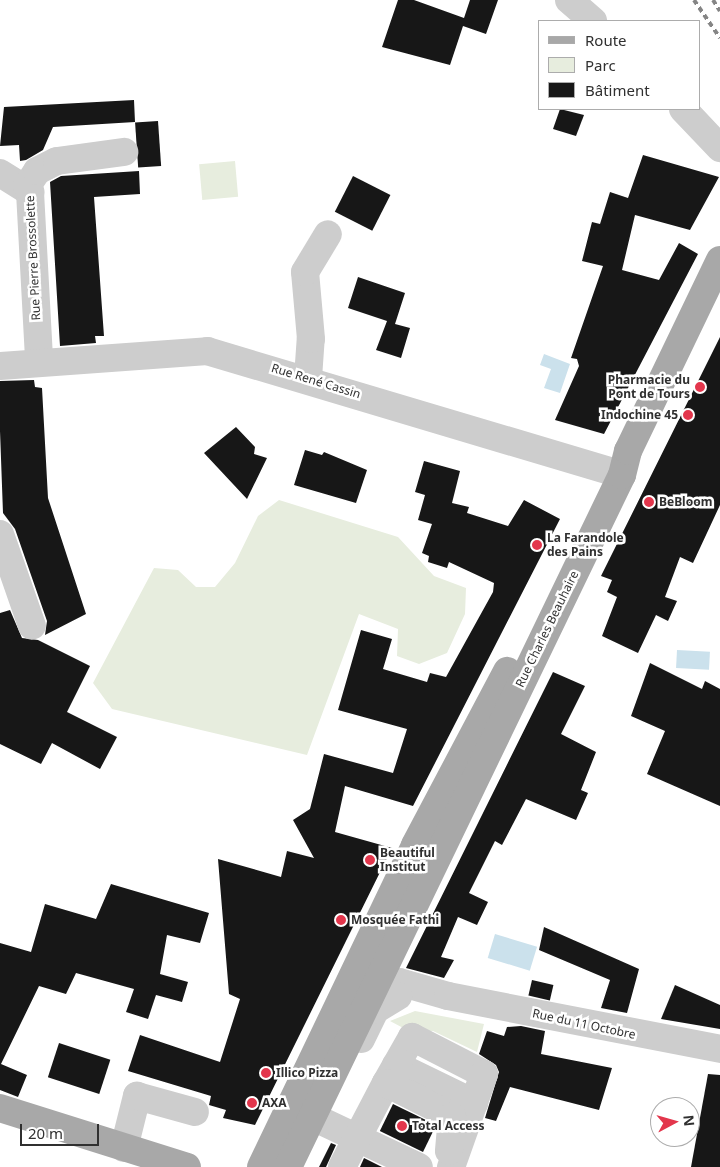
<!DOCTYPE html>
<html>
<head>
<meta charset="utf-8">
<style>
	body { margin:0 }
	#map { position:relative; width:720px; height:1167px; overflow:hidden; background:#fff; font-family:"Noto Sans",sans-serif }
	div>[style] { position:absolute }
	.green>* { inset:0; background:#e7edde; transform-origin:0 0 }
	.water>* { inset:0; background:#cbe1ec; transform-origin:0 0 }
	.building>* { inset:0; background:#171717; transform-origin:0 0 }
	.minor>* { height:28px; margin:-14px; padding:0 14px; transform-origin:14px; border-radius:14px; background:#cdcdcd }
	.major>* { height:28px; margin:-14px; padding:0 14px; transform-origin:14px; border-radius:14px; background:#a8a8a8 }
	.rail>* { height:4px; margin-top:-2px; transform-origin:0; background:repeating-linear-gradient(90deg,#858585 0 5px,transparent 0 9px) }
	.dots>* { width:14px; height:14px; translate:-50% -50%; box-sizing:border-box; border:2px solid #fff; border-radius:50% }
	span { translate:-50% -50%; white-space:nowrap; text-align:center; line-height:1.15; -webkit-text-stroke:5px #fff; paint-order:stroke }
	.street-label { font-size:12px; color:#303030 }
	.poi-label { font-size:12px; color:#303030; font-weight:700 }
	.right { translate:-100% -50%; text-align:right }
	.left { translate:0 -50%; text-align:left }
	.legend { position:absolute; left:538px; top:20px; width:162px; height:90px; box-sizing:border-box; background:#fff; border:1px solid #acacac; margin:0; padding:6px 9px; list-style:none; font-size:15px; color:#303030 }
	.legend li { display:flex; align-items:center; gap:10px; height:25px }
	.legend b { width:25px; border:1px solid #acacac }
	.north { position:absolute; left:650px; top:1097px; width:50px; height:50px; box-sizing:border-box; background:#fff; border:1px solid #acacac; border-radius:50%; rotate:84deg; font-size:14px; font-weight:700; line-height:20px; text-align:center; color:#303030 }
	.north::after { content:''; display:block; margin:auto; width:18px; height:22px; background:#e3364c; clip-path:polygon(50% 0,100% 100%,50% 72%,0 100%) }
	.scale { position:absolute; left:20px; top:1124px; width:79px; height:22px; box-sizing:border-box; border:2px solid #303030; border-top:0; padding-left:6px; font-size:15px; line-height:18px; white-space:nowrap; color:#303030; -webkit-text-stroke:4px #fff; paint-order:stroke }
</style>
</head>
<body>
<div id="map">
	<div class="green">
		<div style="left:235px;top:161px;width:36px;height:36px;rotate:85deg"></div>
		<div style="clip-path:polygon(279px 500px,398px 537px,434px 576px,466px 588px,465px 614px,447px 653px,419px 664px,397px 656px,398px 629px,359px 614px,307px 755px,112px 709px,93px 683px,154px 568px,178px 570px,196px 587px,215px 587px,235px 563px,258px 516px)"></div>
		<div style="clip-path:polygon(415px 1011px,484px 1024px,477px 1052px,433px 1031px,407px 1030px,390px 1021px)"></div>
	</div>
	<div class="water">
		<div style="clip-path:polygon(544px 354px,570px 364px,560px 393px,544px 388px,551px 369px,540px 365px)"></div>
		<div style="left:677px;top:650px;width:33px;height:18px;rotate:3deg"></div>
		<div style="left:495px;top:934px;width:44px;height:25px;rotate:17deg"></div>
	</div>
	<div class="building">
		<div style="clip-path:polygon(398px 0,414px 0,464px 18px,470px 0,498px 0,486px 34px,463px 26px,450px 65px,382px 47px)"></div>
		<div style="clip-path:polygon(134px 100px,135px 122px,53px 127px,43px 150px,26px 160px,20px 161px,19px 145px,0 146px,4px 107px)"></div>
		<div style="clip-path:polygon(560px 109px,584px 115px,576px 136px,553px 129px)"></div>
		<div style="left:158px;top:121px;width:45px;height:23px;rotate:86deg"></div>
		<div style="clip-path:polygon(643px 155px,719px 177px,690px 230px,635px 215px,622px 270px,659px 280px,679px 243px,698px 254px,604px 434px,555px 420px,579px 366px,577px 359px,571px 358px,603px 266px,582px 261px,592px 222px,600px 224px,610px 192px,628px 198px)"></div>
		<div style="clip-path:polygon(139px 171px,140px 194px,94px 197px,104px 336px,95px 336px,96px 343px,60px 346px,50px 182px,61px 176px)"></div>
		<div style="left:353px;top:176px;width:42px;height:40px;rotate:27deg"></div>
		<div style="clip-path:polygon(358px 277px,405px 293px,395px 324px,410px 328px,401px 358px,376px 350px,387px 321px,348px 308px)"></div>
		<div style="clip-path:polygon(720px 337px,720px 505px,693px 563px,680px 557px,665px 597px,677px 601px,668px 621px,656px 615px,638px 653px,602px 636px,617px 597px,607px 592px,612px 580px,601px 576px)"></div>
		<div style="clip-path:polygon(34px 380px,35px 387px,42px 388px,48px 498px,86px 614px,45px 635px,47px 621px,15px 529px,3px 513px,0 431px,0 381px)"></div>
		<div style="clip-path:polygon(236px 427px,255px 447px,254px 454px,267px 458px,247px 499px,204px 453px)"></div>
		<div style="clip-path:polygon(305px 450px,322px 455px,324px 452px,367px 470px,356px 503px,294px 485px)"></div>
		<div style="clip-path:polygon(424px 461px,460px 471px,452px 503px,469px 507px,467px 513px,508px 526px,524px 500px,560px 519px,413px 806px,345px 786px,335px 832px,392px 848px,255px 1125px,223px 1118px,226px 1110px,209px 1105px,211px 1096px,128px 1071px,140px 1035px,220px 1062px,240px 999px,229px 994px,218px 859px,281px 877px,287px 851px,314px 858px,293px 820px,310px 809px,324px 754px,393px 773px,407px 729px,338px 710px,361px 630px,392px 639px,383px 669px,427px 682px,430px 673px,446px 677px,493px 592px,494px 583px,449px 562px,447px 568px,428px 562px,429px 556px,422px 553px,432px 524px,418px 520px,425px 495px,415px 492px)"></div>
		<div style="clip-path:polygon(10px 610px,22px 638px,38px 640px,90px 666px,67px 712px,117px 737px,100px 769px,52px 743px,41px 764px,0 744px,0 613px)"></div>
		<div style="clip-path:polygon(650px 663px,702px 689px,705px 681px,720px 689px,720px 806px,647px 774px,665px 731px,631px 716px)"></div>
		<div style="clip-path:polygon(553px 672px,585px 686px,561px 734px,596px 752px,581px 790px,588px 793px,576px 820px,526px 799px,502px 845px,495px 841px,469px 893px,488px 902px,477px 925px,458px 917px,441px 957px,454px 960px,444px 978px,406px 968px)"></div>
		<div style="clip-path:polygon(111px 884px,209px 913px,200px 943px,167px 935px,160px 974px,188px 982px,182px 1002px,156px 995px,148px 1019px,126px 1012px,134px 989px,76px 973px,66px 994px,39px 986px,1px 1064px,27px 1075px,18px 1097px,0 1090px,0 943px,31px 952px,45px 904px,96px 919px)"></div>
		<div style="clip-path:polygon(544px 927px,639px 969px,627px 1013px,601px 1008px,610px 980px,539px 950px)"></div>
		<div style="left:532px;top:980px;width:22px;height:16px;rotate:13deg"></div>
		<div style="clip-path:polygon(675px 985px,720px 1005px,720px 1029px,661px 1019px)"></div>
		<div style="clip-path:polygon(521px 1026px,545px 1031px,541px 1054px,612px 1068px,599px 1110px,510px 1087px,496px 1121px,485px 1118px,499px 1072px,496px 1065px,479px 1054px,487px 1031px,504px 1036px,507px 1027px)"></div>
		<div style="left:59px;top:1043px;width:54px;height:36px;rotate:18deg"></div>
		<div style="clip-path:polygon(708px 1074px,720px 1075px,720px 1167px,691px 1167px)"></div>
		<div style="left:393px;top:1104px;width:48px;height:30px;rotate:26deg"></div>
		<div style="clip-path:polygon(331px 1143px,336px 1145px,326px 1167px,319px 1167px)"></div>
		<div style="clip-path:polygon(364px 1158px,382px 1167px,360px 1167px)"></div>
	</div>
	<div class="minor">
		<div style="left:569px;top:0;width:32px;rotate:41deg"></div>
		<div style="left:683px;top:109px;width:54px;rotate:46.5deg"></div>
		<div style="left:0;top:173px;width:36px;rotate:32deg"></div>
		<div style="left:30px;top:192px;width:168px;rotate:86.9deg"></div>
		<div style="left:27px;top:186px;width:18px;rotate:-56deg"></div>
		<div style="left:37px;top:171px;width:22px;rotate:-27deg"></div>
		<div style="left:57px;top:161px;width:68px;rotate:-7.7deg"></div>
		<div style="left:0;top:366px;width:208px;rotate:-4.1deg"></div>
		<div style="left:207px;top:351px;width:433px;rotate:16.6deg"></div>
		<div style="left:308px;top:378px;width:39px;rotate:-86deg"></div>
		<div style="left:311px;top:339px;width:67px;rotate:-95.1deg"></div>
		<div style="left:305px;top:272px;width:44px;rotate:-58.8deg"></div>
		<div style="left:0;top:534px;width:97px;rotate:70.8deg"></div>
		<div style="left:357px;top:985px;width:42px;rotate:-4.1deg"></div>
		<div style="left:399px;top:982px;width:51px;rotate:15.9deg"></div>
		<div style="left:448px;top:996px;width:277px;rotate:11deg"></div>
		<div style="left:361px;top:1039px;width:32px;rotate:-64deg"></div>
		<div style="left:375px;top:1010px;width:27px;rotate:-31deg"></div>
		<div style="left:396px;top:1065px;width:87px;rotate:26deg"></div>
		<div style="left:386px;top:1083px;width:53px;rotate:-60.5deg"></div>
		<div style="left:412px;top:1037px;width:81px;rotate:27.2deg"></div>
		<div style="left:484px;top:1074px;width:99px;rotate:109.5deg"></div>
		<div style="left:289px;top:1119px;width:24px;rotate:-5deg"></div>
		<div style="left:313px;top:1117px;width:117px;rotate:25.3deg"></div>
		<div style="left:124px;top:1148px;width:54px;rotate:-76deg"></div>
		<div style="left:137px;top:1096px;width:60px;rotate:15.4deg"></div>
		<div style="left:342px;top:1167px;width:95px;rotate:-62.4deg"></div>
		<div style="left:386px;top:1083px;width:74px;rotate:26.6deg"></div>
		<div style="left:452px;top:1116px;width:35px;rotate:95deg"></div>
	</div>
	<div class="major">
		<div style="left:0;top:1108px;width:196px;rotate:17.5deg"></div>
		<div style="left:261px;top:1167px;width:357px;rotate:-64.4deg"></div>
		<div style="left:415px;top:845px;width:197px;rotate:-62.1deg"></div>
		<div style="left:288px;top:1167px;width:768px;rotate:-64.24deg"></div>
		<div style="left:622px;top:475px;width:25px;rotate:-76deg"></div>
		<div style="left:628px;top:451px;width:212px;rotate:-64.3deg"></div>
	</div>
	<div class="rail">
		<div style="left:694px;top:0;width:46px;rotate:55.6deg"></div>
		<div style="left:713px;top:0;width:13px;rotate:58deg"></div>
	</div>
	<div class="dots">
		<div style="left:700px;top:387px;background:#e3364c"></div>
		<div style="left:688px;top:415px;background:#e3364c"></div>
		<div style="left:649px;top:502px;background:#e3364c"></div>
		<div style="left:537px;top:545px;background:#e3364c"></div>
		<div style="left:370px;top:860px;background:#e3364c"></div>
		<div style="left:341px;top:920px;background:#e3364c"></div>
		<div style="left:266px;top:1073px;background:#e3364c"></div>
		<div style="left:252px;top:1103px;background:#e3364c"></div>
		<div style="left:402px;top:1126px;background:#e3364c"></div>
	</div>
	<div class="street-label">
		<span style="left:33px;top:258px;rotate:-93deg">Rue Pierre Brossolette</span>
		<span style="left:316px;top:381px;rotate:17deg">Rue René Cassin</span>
		<span style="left:547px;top:629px;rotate:-64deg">Rue Charles Beauhaire</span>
		<span style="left:584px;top:1024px;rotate:12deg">Rue du 11 Octobre</span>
	</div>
	<div class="poi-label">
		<span class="right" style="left:690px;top:387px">Pharmacie du<br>Pont de Tours</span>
		<span class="right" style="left:678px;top:415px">Indochine 45</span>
		<span class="left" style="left:659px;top:502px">BeBloom</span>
		<span class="left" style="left:547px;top:545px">La Farandole<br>des Pains</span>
		<span class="left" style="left:380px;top:860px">Beautiful<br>Institut</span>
		<span class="left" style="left:351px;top:920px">Mosquée Fathi</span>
		<span class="left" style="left:276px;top:1073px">Illico Pizza</span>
		<span class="left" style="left:262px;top:1103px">AXA</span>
		<span class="left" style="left:412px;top:1126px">Total Access</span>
	</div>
	<ul class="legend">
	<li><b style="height:6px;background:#a8a8a8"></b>Route</li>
	<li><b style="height:14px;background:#e7edde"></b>Parc</li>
	<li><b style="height:14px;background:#171717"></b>Bâtiment</li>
	</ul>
	<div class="north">N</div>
	<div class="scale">20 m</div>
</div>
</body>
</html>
